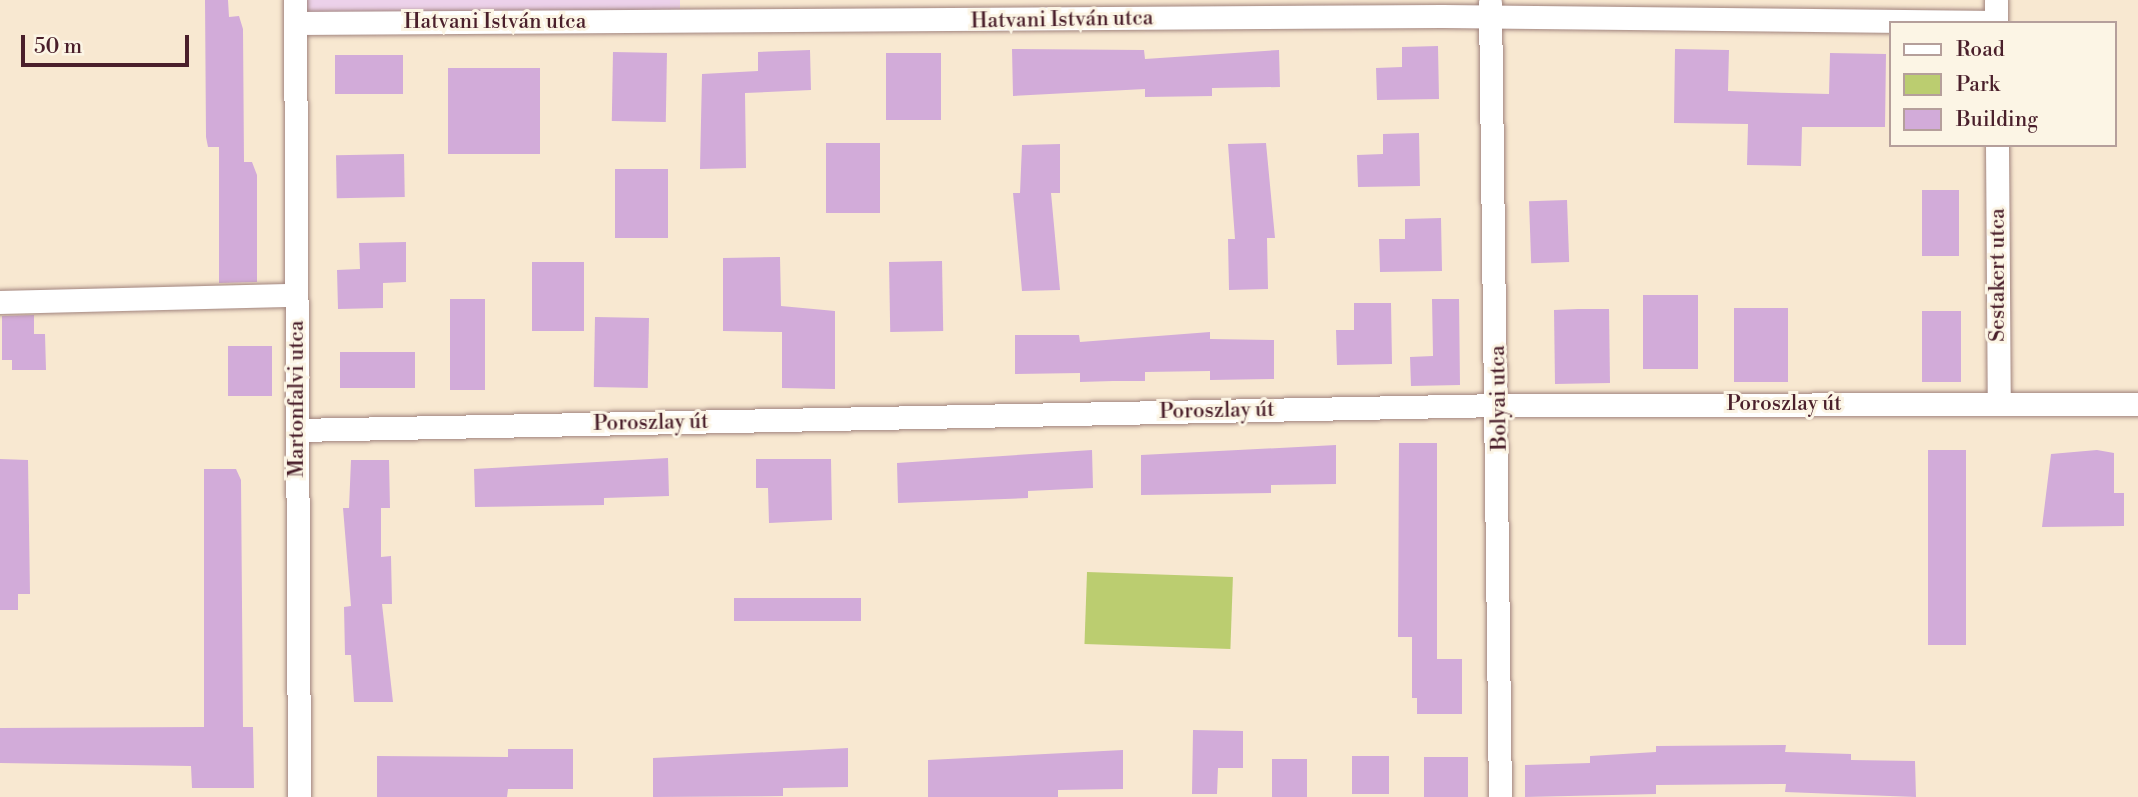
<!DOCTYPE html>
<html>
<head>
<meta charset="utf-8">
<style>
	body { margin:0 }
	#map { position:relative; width:2138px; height:797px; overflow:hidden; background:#f8e8d1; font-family:"Libre Bodoni",serif }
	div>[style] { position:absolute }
	.built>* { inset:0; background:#ecd1ea; transform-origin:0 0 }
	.green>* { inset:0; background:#bbcd70; transform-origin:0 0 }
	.building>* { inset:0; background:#d2abd9; transform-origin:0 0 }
	.roads { filter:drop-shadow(0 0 2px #a1847e) drop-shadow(0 0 2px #a1847e) }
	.street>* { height:23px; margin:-11.5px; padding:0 11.5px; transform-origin:11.5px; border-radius:11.5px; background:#fff }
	span { translate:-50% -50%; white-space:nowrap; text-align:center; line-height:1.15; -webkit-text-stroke:6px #fcf5e5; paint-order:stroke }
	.street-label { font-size:21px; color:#4a1f2b }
	.legend { position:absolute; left:1889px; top:21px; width:228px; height:126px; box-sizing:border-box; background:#fcf5e5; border:2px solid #b59f9b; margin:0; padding:9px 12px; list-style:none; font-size:21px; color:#4a1f2b }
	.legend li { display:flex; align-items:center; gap:14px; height:35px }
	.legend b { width:35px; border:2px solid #b59f9b }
	.scale { position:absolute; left:21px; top:35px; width:168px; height:32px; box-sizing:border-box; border:4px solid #4a1f2b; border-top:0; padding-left:9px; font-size:21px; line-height:24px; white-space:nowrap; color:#4a1f2b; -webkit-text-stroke:5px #fcf5e5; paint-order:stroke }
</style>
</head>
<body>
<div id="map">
	<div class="built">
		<div style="left:304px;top:0;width:376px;height:15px"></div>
	</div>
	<div class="green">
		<div style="left:1087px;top:572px;width:146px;height:72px;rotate:2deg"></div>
	</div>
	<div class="building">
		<div style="clip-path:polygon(205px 0,228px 0,229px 17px,239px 16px,243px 29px,244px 162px,252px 162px,257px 175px,257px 282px,219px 283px,219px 147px,208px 147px,206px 137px)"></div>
		<div style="clip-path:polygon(1438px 46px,1439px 99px,1377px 100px,1376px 68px,1402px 67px,1402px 47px)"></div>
		<div style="clip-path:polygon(1012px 49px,1144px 50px,1145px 59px,1279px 50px,1280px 87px,1212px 88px,1212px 96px,1145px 97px,1145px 89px,1013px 96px)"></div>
		<div style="clip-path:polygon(1675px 49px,1729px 50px,1728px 91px,1789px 93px,1829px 94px,1830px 53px,1886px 54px,1885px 127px,1802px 127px,1801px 166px,1747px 165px,1748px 124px,1674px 123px)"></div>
		<div style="clip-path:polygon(810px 50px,811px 90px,745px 93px,746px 168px,700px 169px,702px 74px,758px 71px,758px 52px)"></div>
		<div style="left:613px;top:52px;width:54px;height:69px;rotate:1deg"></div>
		<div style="left:886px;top:53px;width:55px;height:67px"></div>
		<div style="left:335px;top:55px;width:68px;height:39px"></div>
		<div style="left:540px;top:68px;width:86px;height:92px;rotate:90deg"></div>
		<div style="clip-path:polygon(1419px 133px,1420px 186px,1358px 187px,1357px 155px,1383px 154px,1383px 134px)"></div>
		<div style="left:826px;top:143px;width:54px;height:70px"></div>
		<div style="clip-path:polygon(1266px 143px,1275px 238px,1267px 238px,1268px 289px,1229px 290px,1228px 239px,1235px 239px,1228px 144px)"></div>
		<div style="clip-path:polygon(1060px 144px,1060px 193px,1051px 193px,1060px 290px,1022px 291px,1013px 193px,1020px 193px,1022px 145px)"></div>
		<div style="left:404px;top:154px;width:43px;height:68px;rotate:89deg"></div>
		<div style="left:615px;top:169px;width:53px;height:69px"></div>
		<div style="left:1922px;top:190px;width:37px;height:66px"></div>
		<div style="left:1567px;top:200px;width:62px;height:38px;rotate:88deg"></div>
		<div style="clip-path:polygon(1441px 218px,1442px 271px,1380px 272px,1379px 239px,1405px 239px,1405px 219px)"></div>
		<div style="clip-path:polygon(406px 242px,406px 282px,383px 283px,383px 308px,338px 309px,337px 270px,360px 269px,359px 243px)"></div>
		<div style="clip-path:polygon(780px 257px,781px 306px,835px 311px,835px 389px,782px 388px,782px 332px,723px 331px,723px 258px)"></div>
		<div style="left:942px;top:261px;width:70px;height:53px;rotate:89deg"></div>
		<div style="left:532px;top:262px;width:52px;height:69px"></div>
		<div style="left:1698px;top:295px;width:74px;height:55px;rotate:90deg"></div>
		<div style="left:450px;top:299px;width:35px;height:91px"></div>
		<div style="clip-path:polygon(1432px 299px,1459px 299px,1460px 385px,1411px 386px,1410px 357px,1433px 356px)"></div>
		<div style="clip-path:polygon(1354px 303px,1391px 303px,1392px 364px,1337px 365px,1336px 330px,1354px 330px)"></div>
		<div style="left:1788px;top:308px;width:74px;height:54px;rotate:90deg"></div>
		<div style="clip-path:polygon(1578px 309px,1609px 309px,1610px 383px,1555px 384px,1554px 310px)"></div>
		<div style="left:1922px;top:311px;width:39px;height:71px"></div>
		<div style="clip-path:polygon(34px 315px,34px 334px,45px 334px,46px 370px,12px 370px,12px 360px,2px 360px,2px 316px)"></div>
		<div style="left:595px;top:317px;width:54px;height:70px;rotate:1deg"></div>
		<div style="clip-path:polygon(1210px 332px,1210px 339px,1274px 340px,1274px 379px,1210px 380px,1210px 371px,1145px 372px,1145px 381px,1113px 381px,1080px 382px,1080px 373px,1015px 374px,1015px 335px,1079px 335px,1080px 342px)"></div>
		<div style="left:228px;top:346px;width:44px;height:50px"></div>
		<div style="left:415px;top:352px;width:36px;height:75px;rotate:90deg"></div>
		<div style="clip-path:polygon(1399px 443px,1437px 443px,1437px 659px,1462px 659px,1462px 714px,1417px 714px,1417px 698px,1412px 698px,1412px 637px,1398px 637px)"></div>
		<div style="clip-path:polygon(1336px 445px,1336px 484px,1271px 485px,1271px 493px,1141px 495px,1141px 455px)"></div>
		<div style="clip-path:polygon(1092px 450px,1093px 488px,1028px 491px,1028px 498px,898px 503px,897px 463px)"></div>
		<div style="left:1928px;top:450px;width:38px;height:195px"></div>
		<div style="clip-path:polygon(2097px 450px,2114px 453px,2114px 493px,2124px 493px,2124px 526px,2042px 527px,2051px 454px)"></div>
		<div style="clip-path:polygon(668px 458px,669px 496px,604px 498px,604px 505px,475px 507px,474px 469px)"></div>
		<div style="clip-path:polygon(0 459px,28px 460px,30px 594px,18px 594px,18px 610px,0 610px)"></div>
		<div style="clip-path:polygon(756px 459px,831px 459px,832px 520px,769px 523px,768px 488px,756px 488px)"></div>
		<div style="clip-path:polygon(351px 460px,389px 460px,390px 508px,381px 508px,381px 557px,391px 556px,392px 604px,382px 604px,393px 702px,354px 702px,351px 655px,345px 655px,344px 607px,351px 606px,343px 508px,349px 508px)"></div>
		<div style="clip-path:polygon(204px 469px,236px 469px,241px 480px,243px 727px,253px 727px,254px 788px,192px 788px,191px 766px,0 763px,0 728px,204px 727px)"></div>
		<div style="left:861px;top:598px;width:23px;height:127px;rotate:90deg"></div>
		<div style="clip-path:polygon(1193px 730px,1243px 731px,1243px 768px,1218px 768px,1217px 794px,1192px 794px)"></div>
		<div style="clip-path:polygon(1786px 745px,1785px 752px,1851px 754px,1851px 760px,1915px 761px,1916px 797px,1785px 792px,1786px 784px,1772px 784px,1656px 785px,1656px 794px,1525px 797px,1525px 765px,1590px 763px,1590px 756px,1656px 752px,1656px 746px)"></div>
		<div style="clip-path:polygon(848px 748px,848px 787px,783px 788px,783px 796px,653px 797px,653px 758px)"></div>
		<div style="clip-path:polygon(508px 749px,573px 749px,573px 789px,508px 789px,507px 797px,377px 797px,377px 756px,508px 757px)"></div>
		<div style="clip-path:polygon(1123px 750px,1123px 789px,1058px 790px,1058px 797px,928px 797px,928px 760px)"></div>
		<div style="left:1352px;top:756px;width:37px;height:38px"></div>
		<div style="left:1424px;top:757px;width:44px;height:40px"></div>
		<div style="left:1272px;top:759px;width:35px;height:38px"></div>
	</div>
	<div class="roads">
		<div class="street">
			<div style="left:295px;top:0;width:797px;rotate:89.71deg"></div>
			<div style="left:1490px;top:3px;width:794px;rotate:89.28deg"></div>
			<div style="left:295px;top:23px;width:1147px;rotate:-0.35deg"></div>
			<div style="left:1442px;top:16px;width:554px;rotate:0.62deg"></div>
			<div style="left:1996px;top:23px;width:23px;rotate:-90deg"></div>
			<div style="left:1997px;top:145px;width:259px;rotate:89.6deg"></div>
			<div style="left:0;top:302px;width:296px;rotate:-1.4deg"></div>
			<div style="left:297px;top:430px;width:1202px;rotate:-1.19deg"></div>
			<div style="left:1499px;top:405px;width:639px;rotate:-0.09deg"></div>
		</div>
	</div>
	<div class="street-label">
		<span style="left:1062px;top:20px;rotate:-1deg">Hatvani István utca</span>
		<span style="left:495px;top:22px">Hatvani István utca</span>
		<span style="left:1998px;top:275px;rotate:-90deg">Sestakert utca</span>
		<span style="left:1499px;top:398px;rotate:-91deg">Bolyai utca</span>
		<span style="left:297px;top:399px;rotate:-90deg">Martonfalvi utca</span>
		<span style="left:1784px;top:404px">Poroszlay út</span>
		<span style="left:1217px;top:411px;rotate:-1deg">Poroszlay út</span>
		<span style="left:651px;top:423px;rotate:-1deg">Poroszlay út</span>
	</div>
	<ul class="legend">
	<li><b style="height:9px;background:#fff"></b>Road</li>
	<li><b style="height:19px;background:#bbcd70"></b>Park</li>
	<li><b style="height:19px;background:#d2abd9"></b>Building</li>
	</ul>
	<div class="scale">50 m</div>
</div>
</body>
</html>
